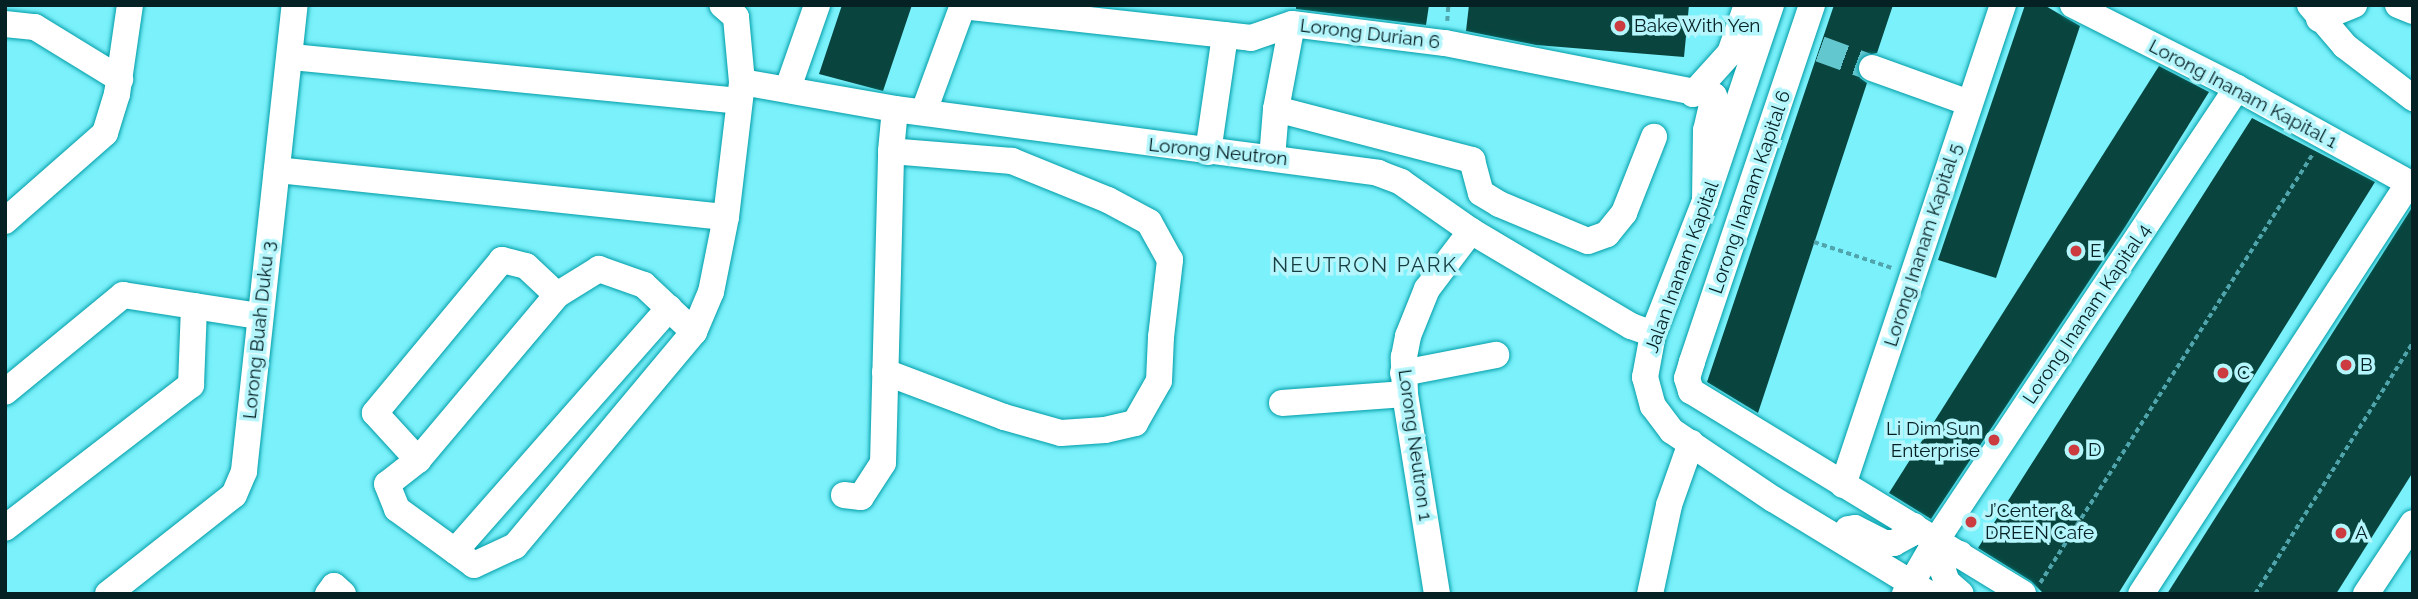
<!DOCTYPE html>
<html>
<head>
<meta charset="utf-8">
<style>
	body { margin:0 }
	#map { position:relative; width:2418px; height:599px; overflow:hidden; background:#7af1fb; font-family:Raleway,sans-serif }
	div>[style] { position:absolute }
	.building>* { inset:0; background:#09453e }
	.minor-tunnel>* { height:26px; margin-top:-13px; transform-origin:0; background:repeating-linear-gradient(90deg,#63c7d0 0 26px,transparent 0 39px) }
	.path>* { height:3.5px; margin-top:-1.75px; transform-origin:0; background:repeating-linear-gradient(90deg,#50a5ad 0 5px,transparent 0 8.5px) }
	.roads { filter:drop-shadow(0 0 2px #009da8) drop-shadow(0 0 2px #009da8) }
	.minor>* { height:26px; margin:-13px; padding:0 13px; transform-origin:13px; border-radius:13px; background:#fff }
	.dots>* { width:19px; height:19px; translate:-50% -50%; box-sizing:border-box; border:4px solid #b5f6fc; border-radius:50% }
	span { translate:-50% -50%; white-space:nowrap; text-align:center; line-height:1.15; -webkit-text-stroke:7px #b5f6fc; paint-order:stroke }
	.poi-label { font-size:19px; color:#062124 }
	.left { translate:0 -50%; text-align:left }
	.right { translate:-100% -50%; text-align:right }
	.street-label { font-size:19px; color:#062124 }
	.neighbourhood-label { font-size:21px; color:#173d41; letter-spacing:2px }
	.frame { position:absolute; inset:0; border:7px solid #062124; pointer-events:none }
</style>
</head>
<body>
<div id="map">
	<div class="building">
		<div style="clip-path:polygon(842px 5px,912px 5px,883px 91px,819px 74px)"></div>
		<div style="clip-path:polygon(1296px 5px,1429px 5px,1426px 25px,1296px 9px)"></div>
		<div style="clip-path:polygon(1469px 5px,1689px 5px,1684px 57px,1536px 45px,1466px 31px)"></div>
		<div style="clip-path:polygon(1834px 5px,1893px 5px,1877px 53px,1862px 56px,1857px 63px,1860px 78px,1867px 83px,1758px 413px,1707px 382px)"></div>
		<div style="clip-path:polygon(2025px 5px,2044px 5px,2080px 26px,1996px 278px,1938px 260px)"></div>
		<div style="clip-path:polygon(2159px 66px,2209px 92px,2125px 227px,1931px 519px,1889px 493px)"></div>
		<div style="clip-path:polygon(2252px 118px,2375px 182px,2118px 594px,2044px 594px,2031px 581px,1978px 548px)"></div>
		<div style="clip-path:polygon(2413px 206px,2413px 472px,2336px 594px,2167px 594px)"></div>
	</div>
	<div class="minor-tunnel">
		<div style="left:1820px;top:49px;width:55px;rotate:20.1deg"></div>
	</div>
	<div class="path">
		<div style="left:1447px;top:21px;width:16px;rotate:-86deg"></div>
		<div style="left:1814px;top:242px;width:82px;rotate:18.4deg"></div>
		<div style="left:2040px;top:583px;width:507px;rotate:-57.56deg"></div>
		<div style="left:2255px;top:594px;width:297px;rotate:-57.9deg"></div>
	</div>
	<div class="roads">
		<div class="minor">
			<div style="left:1771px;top:5px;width:207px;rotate:108.6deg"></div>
			<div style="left:1705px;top:201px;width:143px;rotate:111.4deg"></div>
			<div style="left:1653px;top:334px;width:44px;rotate:100.5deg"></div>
			<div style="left:1645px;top:377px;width:30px;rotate:75deg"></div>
			<div style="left:1653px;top:406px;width:31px;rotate:53deg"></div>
			<div style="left:1672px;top:431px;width:122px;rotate:34deg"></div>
			<div style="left:1773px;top:499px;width:183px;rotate:31.3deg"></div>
			<div style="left:1812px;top:5px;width:377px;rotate:108.6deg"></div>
			<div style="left:1692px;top:362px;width:17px;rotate:107deg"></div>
			<div style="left:1687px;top:378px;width:14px;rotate:73deg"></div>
			<div style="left:1691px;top:391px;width:389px;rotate:31.4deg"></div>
			<div style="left:2073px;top:5px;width:184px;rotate:26.8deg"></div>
			<div style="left:2237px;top:88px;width:201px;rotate:28.9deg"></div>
			<div style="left:2310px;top:5px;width:54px;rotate:49.5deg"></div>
			<div style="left:2345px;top:46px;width:86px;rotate:37.4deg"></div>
			<div style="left:2398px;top:5px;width:16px;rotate:22deg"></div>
			<div style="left:962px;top:6px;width:291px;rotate:6.3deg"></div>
			<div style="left:1251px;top:38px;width:43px;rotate:-18.9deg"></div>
			<div style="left:1292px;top:24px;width:154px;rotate:7.1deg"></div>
			<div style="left:1445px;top:43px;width:274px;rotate:11.1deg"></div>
			<div style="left:1714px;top:96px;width:35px;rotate:103deg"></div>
			<div style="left:1706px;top:130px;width:71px;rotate:90.8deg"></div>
			<div style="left:2319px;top:19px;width:38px;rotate:-22deg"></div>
			<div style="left:5px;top:24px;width:30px;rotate:6deg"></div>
			<div style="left:35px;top:27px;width:100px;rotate:31.5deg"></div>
			<div style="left:292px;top:57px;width:449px;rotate:5.6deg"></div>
			<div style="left:1872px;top:68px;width:103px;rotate:19.8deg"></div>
			<div style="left:742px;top:82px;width:155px;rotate:10deg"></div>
			<div style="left:895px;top:109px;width:487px;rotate:7.5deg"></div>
			<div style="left:1378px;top:173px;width:25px;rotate:21deg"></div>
			<div style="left:1401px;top:182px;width:85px;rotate:35deg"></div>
			<div style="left:1471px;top:231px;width:186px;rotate:30.7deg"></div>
			<div style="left:1631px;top:326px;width:23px;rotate:20deg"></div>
			<div style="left:788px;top:88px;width:88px;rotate:-70.7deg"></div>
			<div style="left:1693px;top:94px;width:55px;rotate:-47.9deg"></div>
			<div style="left:1730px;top:53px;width:51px;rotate:-70.5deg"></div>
			<div style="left:1276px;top:109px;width:203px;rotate:14.6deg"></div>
			<div style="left:1472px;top:160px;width:34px;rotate:75deg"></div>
			<div style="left:1481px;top:193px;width:21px;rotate:31deg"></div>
			<div style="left:1499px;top:204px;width:96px;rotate:22.6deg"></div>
			<div style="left:1588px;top:241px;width:20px;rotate:-20deg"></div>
			<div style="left:1607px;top:234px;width:27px;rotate:-51deg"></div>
			<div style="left:1624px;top:213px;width:82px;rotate:-68.5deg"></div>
			<div style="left:924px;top:111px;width:113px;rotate:-69.8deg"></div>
			<div style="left:1208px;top:152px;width:118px;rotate:-81.7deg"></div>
			<div style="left:1272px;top:158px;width:49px;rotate:-85.3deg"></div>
			<div style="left:1276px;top:109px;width:86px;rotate:-79.3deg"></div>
			<div style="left:277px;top:170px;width:451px;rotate:6deg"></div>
			<div style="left:5px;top:221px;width:133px;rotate:-41.3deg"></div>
			<div style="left:105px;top:133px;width:41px;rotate:-72.9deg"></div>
			<div style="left:117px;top:94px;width:90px;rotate:-81.7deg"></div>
			<div style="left:694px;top:332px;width:69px;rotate:-136.8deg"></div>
			<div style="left:644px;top:285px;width:48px;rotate:-160.4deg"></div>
			<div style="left:599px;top:269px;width:49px;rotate:148.2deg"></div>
			<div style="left:557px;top:295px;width:42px;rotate:-136.9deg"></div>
			<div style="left:526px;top:266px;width:25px;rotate:-166deg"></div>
			<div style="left:502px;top:260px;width:199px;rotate:129.7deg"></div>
			<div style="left:375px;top:413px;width:64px;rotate:47.5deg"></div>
			<div style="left:418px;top:460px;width:39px;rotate:142deg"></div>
			<div style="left:387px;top:484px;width:27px;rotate:68deg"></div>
			<div style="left:397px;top:509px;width:95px;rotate:36deg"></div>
			<div style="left:474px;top:565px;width:45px;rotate:-24.9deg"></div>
			<div style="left:515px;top:546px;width:279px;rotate:-50.1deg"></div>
			<div style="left:694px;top:332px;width:43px;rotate:-67deg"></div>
			<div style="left:711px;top:292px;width:76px;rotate:-78.7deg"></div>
			<div style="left:726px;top:217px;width:136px;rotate:-83.2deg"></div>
			<div style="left:742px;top:82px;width:65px;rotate:-95.3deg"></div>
			<div style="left:736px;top:17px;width:18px;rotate:-139deg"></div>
			<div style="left:885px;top:372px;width:127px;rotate:20.7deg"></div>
			<div style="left:1004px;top:417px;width:59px;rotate:15.7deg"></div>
			<div style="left:1061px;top:433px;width:44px;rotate:-3.9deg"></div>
			<div style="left:1105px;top:430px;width:31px;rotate:-13deg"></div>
			<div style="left:1135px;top:423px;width:48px;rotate:-60.3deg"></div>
			<div style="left:1159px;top:381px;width:44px;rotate:-87.4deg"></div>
			<div style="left:1161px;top:337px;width:78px;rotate:-83.3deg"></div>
			<div style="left:1170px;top:260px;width:43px;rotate:-118.9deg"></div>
			<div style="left:1149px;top:222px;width:47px;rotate:-151.8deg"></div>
			<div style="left:1108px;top:200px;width:104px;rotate:-157.9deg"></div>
			<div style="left:1012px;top:161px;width:121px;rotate:-175.3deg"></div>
			<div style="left:1403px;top:373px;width:95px;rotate:-11deg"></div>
			<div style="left:5px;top:392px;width:153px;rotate:-39.4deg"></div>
			<div style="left:123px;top:295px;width:138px;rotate:8.8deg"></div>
			<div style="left:1282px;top:403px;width:123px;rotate:-4.2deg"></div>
			<div style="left:418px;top:460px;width:216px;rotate:-49.9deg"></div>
			<div style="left:1843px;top:485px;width:506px;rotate:-71.57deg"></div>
			<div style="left:844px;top:495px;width:17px;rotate:7deg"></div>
			<div style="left:861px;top:497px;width:40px;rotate:-57.1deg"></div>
			<div style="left:883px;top:463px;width:312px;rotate:-88.5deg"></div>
			<div style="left:891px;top:151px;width:42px;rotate:-84.6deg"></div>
			<div style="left:5px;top:528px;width:235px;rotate:-37.6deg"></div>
			<div style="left:191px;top:385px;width:79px;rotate:-87.8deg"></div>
			<div style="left:1848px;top:529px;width:7px;rotate:-8deg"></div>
			<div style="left:1855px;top:528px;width:33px;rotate:27deg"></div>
			<div style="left:1884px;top:543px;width:10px"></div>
			<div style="left:1894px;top:543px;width:18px;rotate:-29deg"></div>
			<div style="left:1910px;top:534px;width:9px;rotate:-63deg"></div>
			<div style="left:455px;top:551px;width:324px;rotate:-48.6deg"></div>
			<div style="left:1960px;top:554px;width:16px;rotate:166deg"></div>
			<div style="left:1944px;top:558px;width:8px;rotate:113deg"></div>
			<div style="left:1941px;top:565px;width:18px;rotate:71deg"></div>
			<div style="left:1947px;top:582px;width:18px;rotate:41deg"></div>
			<div style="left:108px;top:594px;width:160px;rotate:-38.2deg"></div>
			<div style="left:234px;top:495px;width:26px;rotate:-67deg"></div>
			<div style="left:244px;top:471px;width:469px;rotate:-83.8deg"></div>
			<div style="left:328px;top:594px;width:10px;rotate:-53deg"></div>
			<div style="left:334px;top:586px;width:12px;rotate:42deg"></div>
			<div style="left:1437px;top:594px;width:203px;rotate:-99.1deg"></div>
			<div style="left:1405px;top:394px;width:37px;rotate:-92deg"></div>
			<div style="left:1404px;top:357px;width:21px;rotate:-79deg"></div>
			<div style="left:1408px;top:336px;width:51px;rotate:-68deg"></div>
			<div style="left:1427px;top:289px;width:73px;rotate:-52.8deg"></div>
			<div style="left:1650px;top:594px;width:91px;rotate:-77.9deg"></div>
			<div style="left:1669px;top:505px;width:66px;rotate:-70.5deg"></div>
			<div style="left:1905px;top:594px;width:64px;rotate:-59.8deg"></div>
			<div style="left:1937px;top:539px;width:542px;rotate:-56.37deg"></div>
			<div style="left:2141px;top:594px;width:491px;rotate:-56.9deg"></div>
			<div style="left:2366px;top:594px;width:85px;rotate:-56.5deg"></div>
		</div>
	</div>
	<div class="dots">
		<div style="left:1620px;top:26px;background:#cb3b40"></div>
		<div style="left:2076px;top:251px;background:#cb3b40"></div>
		<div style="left:2346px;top:365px;background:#cb3b40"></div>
		<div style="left:2223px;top:373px;background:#cb3b40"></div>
		<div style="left:1994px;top:440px;background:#cb3b40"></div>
		<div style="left:2074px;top:450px;background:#cb3b40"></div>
		<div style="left:1971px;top:522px;background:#cb3b40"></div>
		<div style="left:2341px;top:533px;background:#cb3b40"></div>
	</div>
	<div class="poi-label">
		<span class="left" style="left:1634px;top:26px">Bake With Yen</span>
		<span class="left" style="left:2090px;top:251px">E</span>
		<span class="left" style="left:2360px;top:365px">B</span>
		<span class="left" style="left:2237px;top:373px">C</span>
		<span class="right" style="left:1980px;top:440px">Li Dim Sun<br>Enterprise</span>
		<span class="left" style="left:2088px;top:450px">D</span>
		<span class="left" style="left:1985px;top:522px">J’Center &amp;<br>DREEN Cafe</span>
		<span class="left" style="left:2355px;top:533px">A</span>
	</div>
	<div class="street-label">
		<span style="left:1370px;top:34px;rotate:7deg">Lorong Durian 6</span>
		<span style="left:2243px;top:94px;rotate:28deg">Lorong Inanam Kapital 1</span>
		<span style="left:1218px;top:152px;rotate:6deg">Lorong Neutron</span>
		<span style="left:1750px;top:192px;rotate:-71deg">Lorong Inanam Kapital 6</span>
		<span style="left:1923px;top:245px;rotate:-72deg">Lorong Inanam Kapital 5</span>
		<span style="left:1682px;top:267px;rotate:-70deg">Jalan Inanam Kapital</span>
		<span style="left:2087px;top:314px;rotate:-56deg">Lorong Inanam Kapital 4</span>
		<span style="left:259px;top:330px;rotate:-84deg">Lorong Buah Duku 3</span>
		<span style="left:1415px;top:445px;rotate:82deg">Lorong Neutron 1</span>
	</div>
	<div class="neighbourhood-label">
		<span style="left:1365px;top:265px">NEUTRON PARK</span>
	</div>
	<div class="frame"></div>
</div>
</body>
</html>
